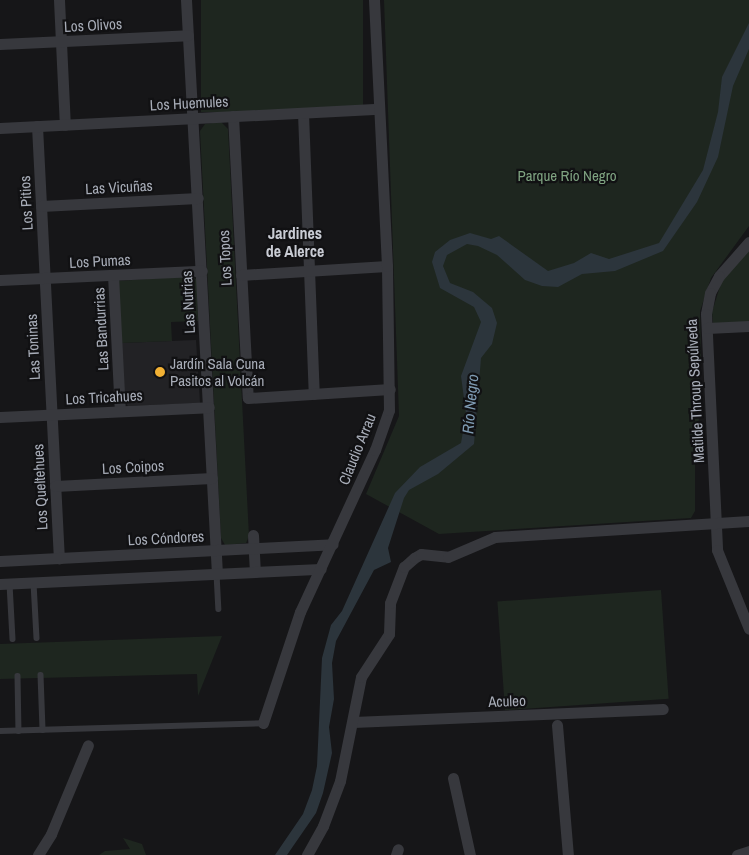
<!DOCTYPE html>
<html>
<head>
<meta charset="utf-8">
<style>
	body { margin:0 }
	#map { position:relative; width:749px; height:855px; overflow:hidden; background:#161618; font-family:"Archivo Narrow",sans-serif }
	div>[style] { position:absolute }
	.built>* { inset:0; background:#222225 }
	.green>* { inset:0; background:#1e261f; transform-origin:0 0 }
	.water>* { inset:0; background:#2c353c }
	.lane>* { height:5.5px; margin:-2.75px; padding:0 2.75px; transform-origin:2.75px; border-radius:2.75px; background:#37383d }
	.street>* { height:11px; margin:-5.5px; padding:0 5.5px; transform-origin:5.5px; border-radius:5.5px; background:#37383d }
	.dots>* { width:14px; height:14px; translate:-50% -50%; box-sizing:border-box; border:2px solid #111113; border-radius:50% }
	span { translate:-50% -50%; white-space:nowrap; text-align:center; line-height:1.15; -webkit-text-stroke:4.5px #111113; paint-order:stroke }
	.street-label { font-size:15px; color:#a8adb8 }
	.park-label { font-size:15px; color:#7fa381 }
	.poi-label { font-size:15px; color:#a8adb8 }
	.left { translate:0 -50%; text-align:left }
	.neighbourhood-label { font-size:16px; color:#c9ccd4; font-weight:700 }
	.water-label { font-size:16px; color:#7f9bb3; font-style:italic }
</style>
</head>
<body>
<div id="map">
	<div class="built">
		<div style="clip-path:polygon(196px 340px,200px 403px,128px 406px,123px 400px,121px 343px)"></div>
	</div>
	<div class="green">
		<div style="left:201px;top:0;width:162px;height:112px"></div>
		<div style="clip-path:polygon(384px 0,749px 0,749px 226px,711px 278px,700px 311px,701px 357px,698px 361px,701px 409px,695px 439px,695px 511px,691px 518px,439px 534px,366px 494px,399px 416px)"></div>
		<div style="clip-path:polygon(221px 122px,228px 129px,249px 536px,246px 543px,225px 545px,221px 538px,200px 131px,205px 124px)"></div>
		<div style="clip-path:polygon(749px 250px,749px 323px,713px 323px,712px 312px,722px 280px)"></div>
		<div style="clip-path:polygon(192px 276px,197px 280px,198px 321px,171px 322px,172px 341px,121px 343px,118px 281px)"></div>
		<div style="left:661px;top:590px;width:109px;height:164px;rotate:86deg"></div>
		<div style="clip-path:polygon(222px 636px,198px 696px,197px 674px,0 679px,0 644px)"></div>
		<div style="clip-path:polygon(123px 838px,142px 844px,146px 855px,99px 855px,105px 851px,130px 849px)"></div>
	</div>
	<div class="water">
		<div style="clip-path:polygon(749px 23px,749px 49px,733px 86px,718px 157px,697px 202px,663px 251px,615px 271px,582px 274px,558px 287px,542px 286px,525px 280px,497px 255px,478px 246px,467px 244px,447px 255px,443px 266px,450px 283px,473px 292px,492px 308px,497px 323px,492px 344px,481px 358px,474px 444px,438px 474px,409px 490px,404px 498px,388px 548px,391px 562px,374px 570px,336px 641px,332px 663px,334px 699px,329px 727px,332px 753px,323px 793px,316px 813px,287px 855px,275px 855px,303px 814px,312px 790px,317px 766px,322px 658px,331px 625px,342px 611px,395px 493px,420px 467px,461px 443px,466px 414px,461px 376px,481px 322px,474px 307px,440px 288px,432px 262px,435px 252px,450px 240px,470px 233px,491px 239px,499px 236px,548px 271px,574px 263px,591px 253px,609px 259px,659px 243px,703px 170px,718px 112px,722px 77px)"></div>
	</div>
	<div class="lane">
		<div style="left:217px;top:574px;width:35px;rotate:87deg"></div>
		<div style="left:34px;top:583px;width:55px;rotate:86.9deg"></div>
		<div style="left:10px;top:584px;width:55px;rotate:86.9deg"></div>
		<div style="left:41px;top:675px;width:55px;rotate:87.9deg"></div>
		<div style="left:18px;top:676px;width:55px;rotate:89deg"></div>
		<div style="left:0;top:731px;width:263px;rotate:-1.7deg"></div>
	</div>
	<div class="street">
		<div style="left:59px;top:0;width:125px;rotate:87.3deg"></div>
		<div style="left:186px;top:0;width:575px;rotate:86.91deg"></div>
		<div style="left:0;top:44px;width:188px;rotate:-2.7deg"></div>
		<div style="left:303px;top:113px;width:281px;rotate:87.8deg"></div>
		<div style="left:233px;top:116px;width:282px;rotate:87deg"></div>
		<div style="left:248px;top:398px;width:142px;rotate:-3.6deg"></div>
		<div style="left:37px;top:126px;width:433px;rotate:87.1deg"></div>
		<div style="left:0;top:128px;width:379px;rotate:-2.9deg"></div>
		<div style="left:41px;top:206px;width:157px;rotate:-2.9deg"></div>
		<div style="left:749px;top:242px;width:45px;rotate:131.4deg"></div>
		<div style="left:719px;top:276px;width:19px;rotate:118deg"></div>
		<div style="left:710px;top:293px;width:21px;rotate:101deg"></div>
		<div style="left:706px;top:314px;width:236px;rotate:87.3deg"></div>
		<div style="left:717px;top:550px;width:85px;rotate:67.9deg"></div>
		<div style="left:113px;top:275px;width:136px;rotate:87.1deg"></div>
		<div style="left:241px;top:275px;width:146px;rotate:-3.5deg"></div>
		<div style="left:0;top:280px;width:202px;rotate:-2.6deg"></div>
		<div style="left:707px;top:328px;width:42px;rotate:-2.7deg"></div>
		<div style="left:0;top:417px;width:209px;rotate:-2.7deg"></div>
		<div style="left:55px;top:486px;width:157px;rotate:-2.9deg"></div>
		<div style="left:253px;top:535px;width:37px;rotate:87deg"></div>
		<div style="left:0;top:561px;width:333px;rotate:-2.9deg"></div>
		<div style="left:0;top:584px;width:321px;rotate:-2.7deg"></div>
		<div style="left:353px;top:722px;width:310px;rotate:-2.4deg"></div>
		<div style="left:263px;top:723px;width:117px;rotate:-71.6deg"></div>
		<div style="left:300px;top:612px;width:179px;rotate:-65.2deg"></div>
		<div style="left:375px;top:450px;width:42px;rotate:-70.7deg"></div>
		<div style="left:389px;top:410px;width:144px;rotate:-90.8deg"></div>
		<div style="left:387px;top:266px;width:266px;rotate:-92.8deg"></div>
		<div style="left:557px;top:725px;width:130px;rotate:85.2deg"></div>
		<div style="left:453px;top:778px;width:79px;rotate:77.6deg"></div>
		<div style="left:38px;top:855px;width:25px;rotate:-58deg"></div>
		<div style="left:51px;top:834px;width:96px;rotate:-67.4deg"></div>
		<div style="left:307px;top:855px;width:33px;rotate:-61deg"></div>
		<div style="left:323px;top:826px;width:48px;rotate:-69.3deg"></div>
		<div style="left:340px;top:781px;width:106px;rotate:-78.6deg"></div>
		<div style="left:361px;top:677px;width:51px;rotate:-56.9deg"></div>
		<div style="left:389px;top:634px;width:31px;rotate:-88deg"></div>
		<div style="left:390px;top:603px;width:39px;rotate:-69deg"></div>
		<div style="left:404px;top:567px;width:13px;rotate:-42deg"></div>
		<div style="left:414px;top:558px;width:8px;rotate:-30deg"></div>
		<div style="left:421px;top:554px;width:27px;rotate:6deg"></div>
		<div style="left:448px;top:557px;width:51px;rotate:-23.1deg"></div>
		<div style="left:495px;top:537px;width:255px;rotate:-3.6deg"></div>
		<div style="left:396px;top:855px;width:6px;rotate:-72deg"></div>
		<div style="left:737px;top:855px;width:13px;rotate:-18deg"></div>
	</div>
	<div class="dots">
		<div style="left:160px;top:372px;background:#f2b134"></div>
	</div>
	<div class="street-label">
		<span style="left:93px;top:25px;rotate:-3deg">Los Olivos</span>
		<span style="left:189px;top:103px;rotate:-3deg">Los Huemules</span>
		<span style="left:119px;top:187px;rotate:-3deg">Las Vicuñas</span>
		<span style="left:26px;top:203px;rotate:-93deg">Los Pitios</span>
		<span style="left:225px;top:258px;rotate:-93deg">Los Topos</span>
		<span style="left:100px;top:261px;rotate:-3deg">Los Pumas</span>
		<span style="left:188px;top:302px;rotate:-93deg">Las Nutrias</span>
		<span style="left:101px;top:329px;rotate:-93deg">Las Bandurrias</span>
		<span style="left:33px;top:347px;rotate:-93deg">Las Toninas</span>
		<span style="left:695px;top:391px;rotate:-93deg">Matilde Throup Sepúlveda</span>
		<span style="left:104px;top:397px;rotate:-3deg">Los Tricahues</span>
		<span style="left:357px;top:449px;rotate:-68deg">Claudio Arrau</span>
		<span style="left:133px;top:467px;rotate:-3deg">Los Coipos</span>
		<span style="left:40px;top:487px;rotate:-93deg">Los Queltehues</span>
		<span style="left:166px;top:538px;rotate:-3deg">Los Cóndores</span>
		<span style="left:507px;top:701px;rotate:-2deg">Aculeo</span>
	</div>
	<div class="park-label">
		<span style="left:567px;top:176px">Parque Río Negro</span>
	</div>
	<div class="poi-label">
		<span class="left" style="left:170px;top:372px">Jardín Sala Cuna<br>Pasitos al Volcán</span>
	</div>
	<div class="neighbourhood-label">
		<span style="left:295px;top:242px">Jardines<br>de Alerce</span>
	</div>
	<div class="water-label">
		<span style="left:470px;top:404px;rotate:-85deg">Río Negro</span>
	</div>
</div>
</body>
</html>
